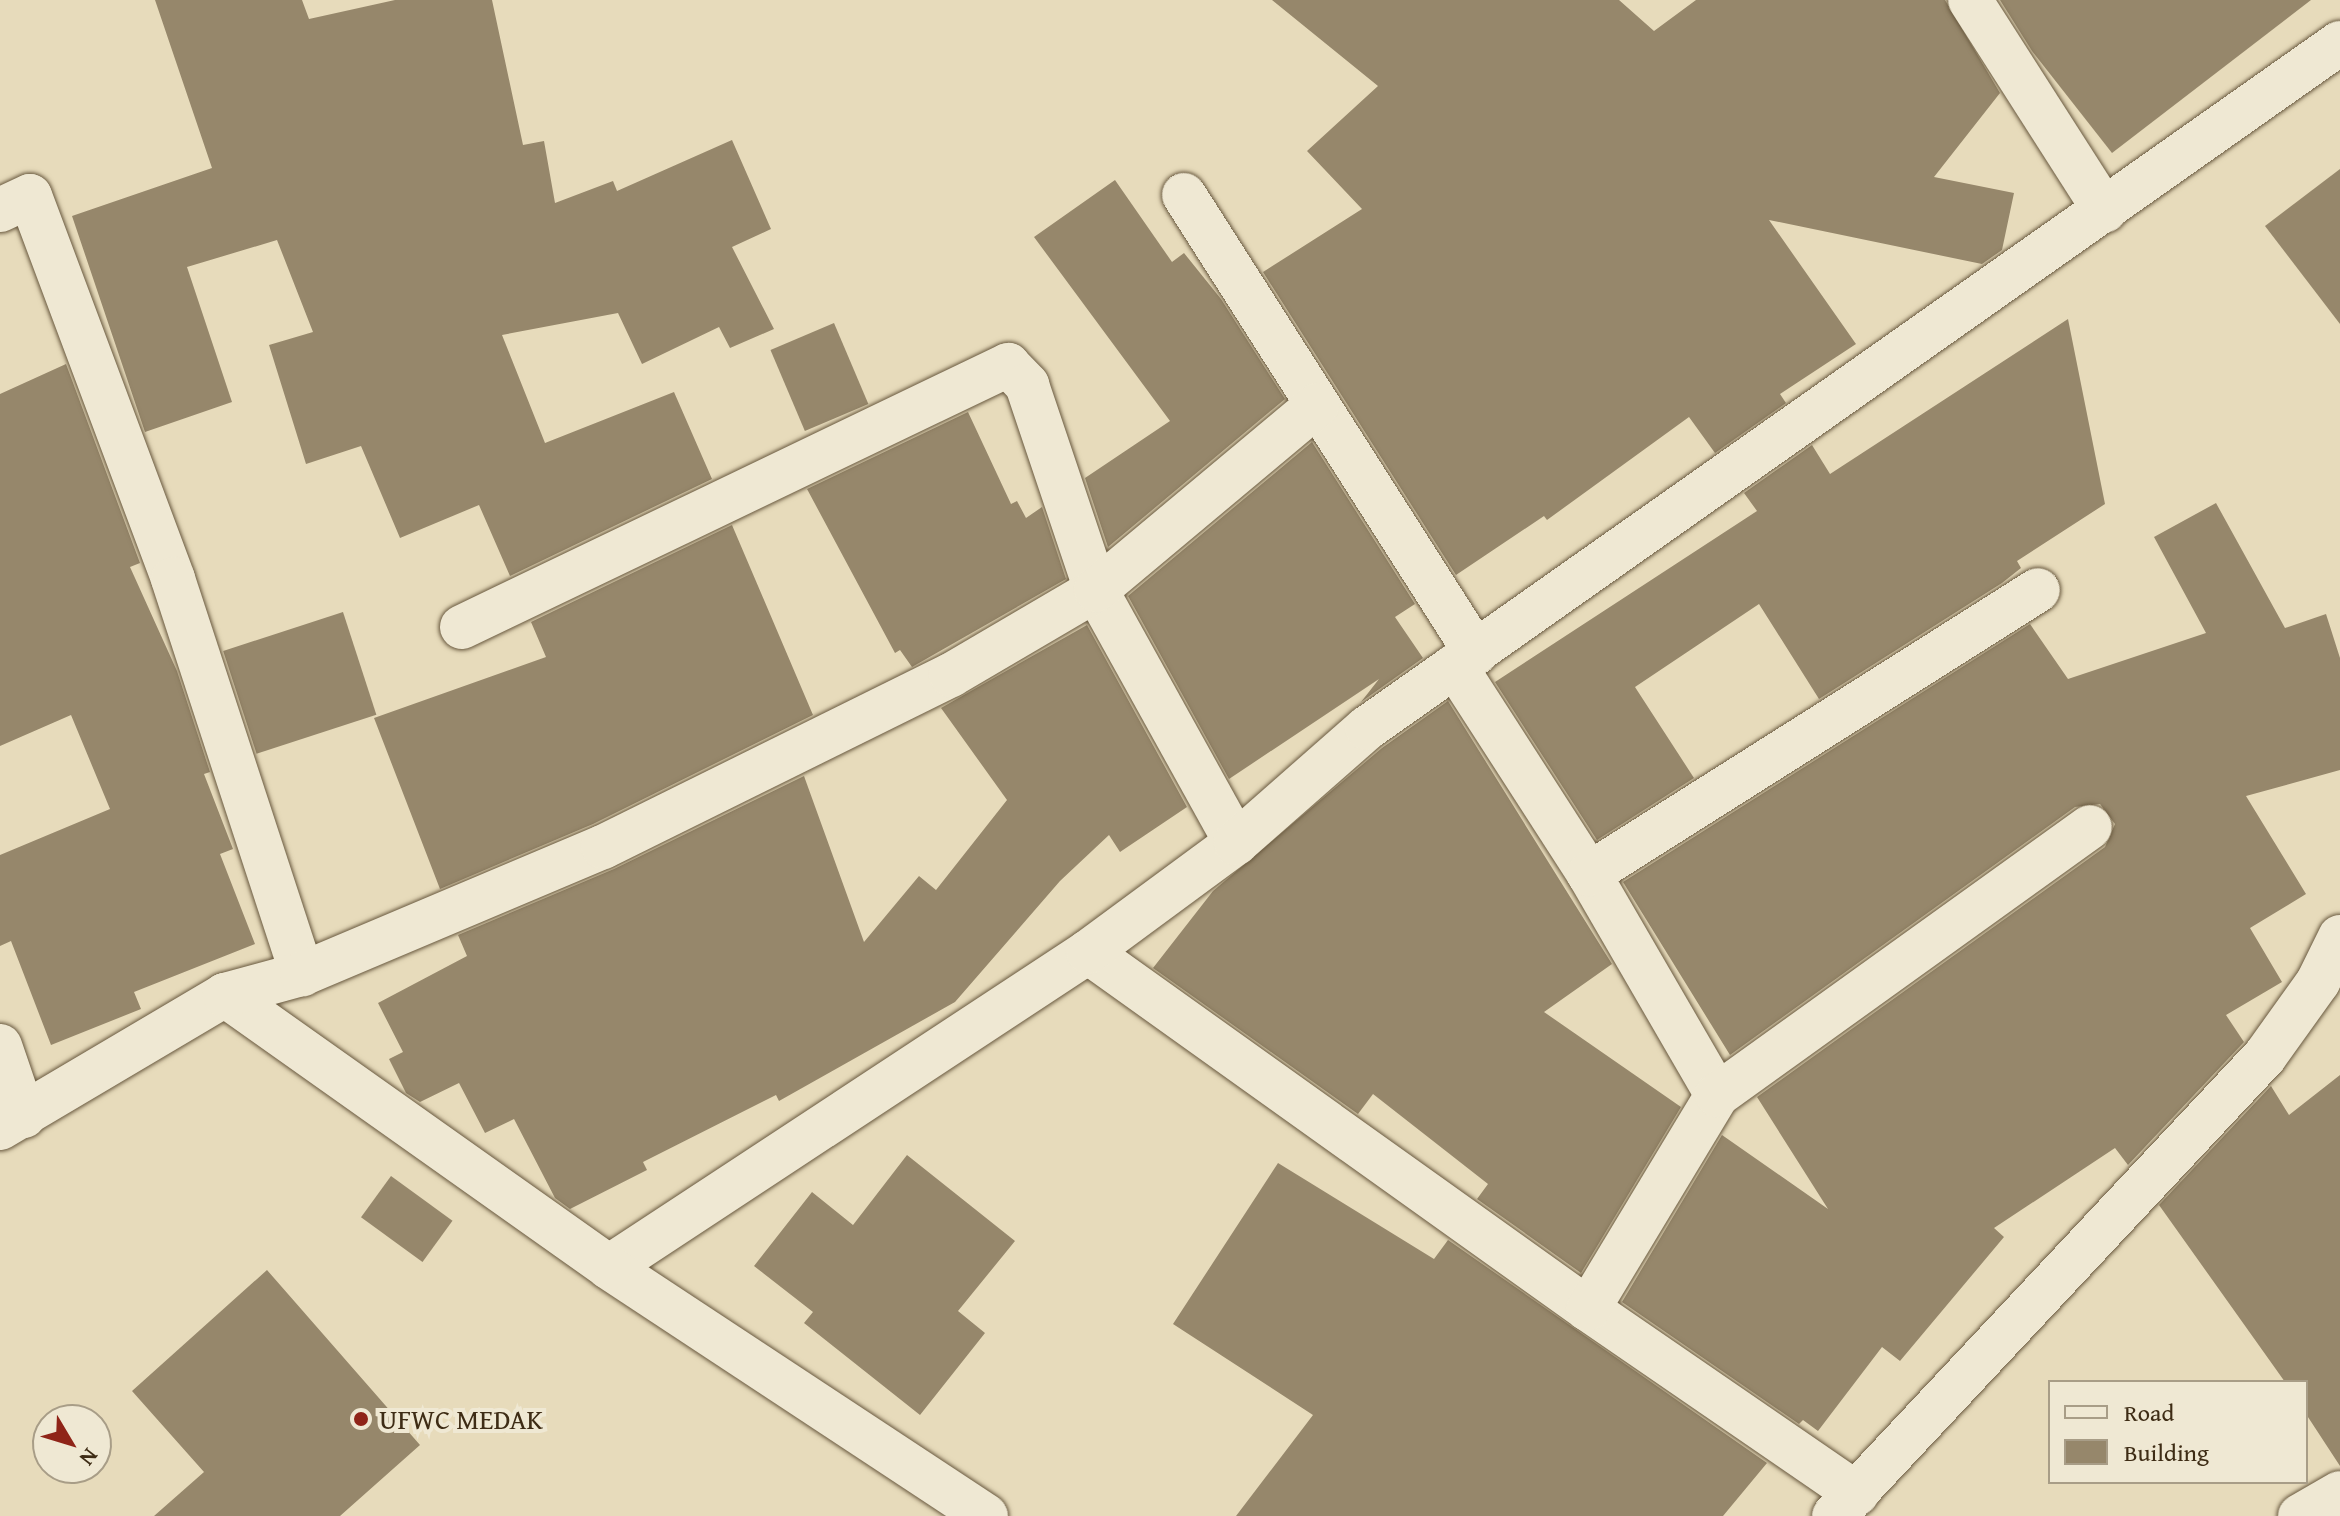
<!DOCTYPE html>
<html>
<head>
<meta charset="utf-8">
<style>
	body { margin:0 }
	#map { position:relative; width:2340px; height:1516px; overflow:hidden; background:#e7dbbb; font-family:"Gentium Book Plus",serif }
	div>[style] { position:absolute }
	.building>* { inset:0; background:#96876b; transform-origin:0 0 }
	.roads { filter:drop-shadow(0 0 2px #68583e) drop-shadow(0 0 2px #68583e) }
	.street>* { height:44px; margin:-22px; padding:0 22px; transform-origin:22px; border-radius:22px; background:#efe8d3 }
	.dots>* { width:22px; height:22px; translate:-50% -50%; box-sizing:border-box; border:4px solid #efe8d3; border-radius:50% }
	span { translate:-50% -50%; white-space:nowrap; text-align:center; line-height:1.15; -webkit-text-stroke:8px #efe8d3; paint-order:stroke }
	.poi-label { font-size:28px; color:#3e2c15 }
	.left { translate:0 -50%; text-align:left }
	.legend { position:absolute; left:2048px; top:1380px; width:260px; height:104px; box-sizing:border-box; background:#efe8d3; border:2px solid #a89d87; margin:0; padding:10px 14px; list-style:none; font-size:24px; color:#3e2c15 }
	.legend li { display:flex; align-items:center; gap:16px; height:40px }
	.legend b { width:40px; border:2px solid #a89d87 }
	.north { position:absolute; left:32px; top:1404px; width:80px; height:80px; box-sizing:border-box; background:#efe8d3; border:2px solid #a89d87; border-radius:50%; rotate:128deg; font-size:22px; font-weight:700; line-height:32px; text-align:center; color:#3e2c15 }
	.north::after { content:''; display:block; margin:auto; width:28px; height:36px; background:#8f2418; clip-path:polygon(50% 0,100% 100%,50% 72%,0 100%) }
</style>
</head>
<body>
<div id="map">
	<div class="building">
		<div style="clip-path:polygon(155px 0,302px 0,309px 19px,395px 0,492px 0,523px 145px,544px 141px,555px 203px,613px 181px,617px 191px,732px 140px,771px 229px,732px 247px,774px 329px,730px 348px,719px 327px,642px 364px,618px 313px,502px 335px,545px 443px,674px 392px,712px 479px,510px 576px,479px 505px,400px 538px,361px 446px,306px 464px,269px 345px,313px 332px,277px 240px,187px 267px,232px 402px,145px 432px,72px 216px,212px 168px)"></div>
		<div style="clip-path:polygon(1272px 0,1619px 0,1654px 31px,1696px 0,1945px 0,2000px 93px,1934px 177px,2014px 193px,2002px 250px,1982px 264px,1769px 220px,1856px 344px,1780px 394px,1786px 403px,1715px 453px,1689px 417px,1547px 520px,1544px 516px,1456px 575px,1263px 272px,1362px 209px,1307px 151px,1378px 86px)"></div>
		<div style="clip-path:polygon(2000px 0,2311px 0,2112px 153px,2032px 51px)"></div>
		<div style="clip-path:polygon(2340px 169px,2340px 324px,2265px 226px)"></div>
		<div style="clip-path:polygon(1115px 180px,1172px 262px,1184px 253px,1221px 299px,1285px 399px,1108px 547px,1085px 478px,1170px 421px,1034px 237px)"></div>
		<div style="clip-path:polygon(2068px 319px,2105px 504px,2017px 561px,2021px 568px,2002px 583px,1819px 699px,1759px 604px,1635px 687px,1694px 778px,1597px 840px,1495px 682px,1757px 511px,1744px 493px,1812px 445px,1830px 474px)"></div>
		<div style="left:834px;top:323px;width:88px;height:69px;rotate:67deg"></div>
		<div style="clip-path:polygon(66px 364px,140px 563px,130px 567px,177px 671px,210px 772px,204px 774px,233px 849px,220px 854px,255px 944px,134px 992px,141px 1009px,51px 1045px,11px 941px,0 946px,0 855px,110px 809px,71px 715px,0 746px,0 394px)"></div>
		<div style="clip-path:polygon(968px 412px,1011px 504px,1017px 501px,1026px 518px,1042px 507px,1066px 579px,912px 667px,900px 650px,895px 653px,807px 489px)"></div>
		<div style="clip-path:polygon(1312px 442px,1415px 604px,1395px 617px,1423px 658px,1361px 702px,1379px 679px,1229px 779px,1128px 596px)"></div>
		<div style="clip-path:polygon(2216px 503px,2285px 628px,2326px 614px,2340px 658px,2340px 770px,2246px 796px,2306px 894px,2250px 928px,2282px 982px,2226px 1015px,2244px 1042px,2128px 1165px,2115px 1148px,1994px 1228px,2004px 1237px,1900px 1361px,1882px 1347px,1818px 1431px,1803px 1420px,1799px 1424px,1622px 1302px,1722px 1135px,1828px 1209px,1757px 1097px,2105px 847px,2115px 824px,2100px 804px,2075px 807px,1730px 1055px,1623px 882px,2030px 624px,2068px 679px,2206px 633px,2154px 537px)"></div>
		<div style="clip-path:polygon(732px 525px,813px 715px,593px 824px,440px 889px,374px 718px,546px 657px,531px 622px)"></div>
		<div style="left:343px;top:612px;width:108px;height:126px;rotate:72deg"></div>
		<div style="clip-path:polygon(1087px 625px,1187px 807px,1120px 852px,1109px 835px,1060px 881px,955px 1002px,779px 1101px,776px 1095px,643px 1162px,647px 1170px,570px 1209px,555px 1198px,514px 1119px,485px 1133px,459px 1083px,420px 1102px,406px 1093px,389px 1059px,403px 1052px,378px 1003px,467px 956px,458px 935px,614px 869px,804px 776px,864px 942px,919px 876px,936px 890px,1007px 800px,941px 708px)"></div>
		<div style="clip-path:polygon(1448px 701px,1612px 964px,1544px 1012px,1681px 1107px,1581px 1273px,1477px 1199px,1488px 1184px,1373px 1094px,1358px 1114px,1153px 968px,1213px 891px,1382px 748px)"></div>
		<div style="clip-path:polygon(2340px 1075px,2340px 1466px,2306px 1414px,2306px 1382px,2285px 1382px,2159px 1205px,2271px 1086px,2289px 1115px)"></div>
		<div style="clip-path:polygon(907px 1155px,1015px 1241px,958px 1311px,985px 1333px,920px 1415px,804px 1323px,813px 1312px,754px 1266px,812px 1192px,853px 1225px)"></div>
		<div style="clip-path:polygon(1278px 1163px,1434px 1259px,1448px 1240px,1767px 1463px,1723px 1516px,1236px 1516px,1313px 1415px,1173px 1324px)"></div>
		<div style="left:391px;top:1176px;width:76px;height:51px;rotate:36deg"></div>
		<div style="clip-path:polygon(267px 1270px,420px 1445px,340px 1516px,154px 1516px,204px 1472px,132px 1391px)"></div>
	</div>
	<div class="roads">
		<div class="street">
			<div style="left:1970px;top:0;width:250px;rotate:57.4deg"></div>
			<div style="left:1184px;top:195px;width:543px;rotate:57.48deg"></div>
			<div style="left:0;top:210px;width:33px;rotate:-25deg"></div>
			<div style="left:30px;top:196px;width:409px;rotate:69.5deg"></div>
			<div style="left:173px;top:579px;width:416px;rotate:71.9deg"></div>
			<div style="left:462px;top:627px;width:606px;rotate:-25.63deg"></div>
			<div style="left:1008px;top:365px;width:28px;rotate:46deg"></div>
			<div style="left:1027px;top:385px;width:216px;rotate:71.4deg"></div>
			<div style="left:1096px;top:590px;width:289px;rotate:61deg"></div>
			<div style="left:1455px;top:666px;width:247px;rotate:57.2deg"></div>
			<div style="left:1589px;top:874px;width:255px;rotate:59.9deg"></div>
			<div style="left:1589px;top:874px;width:531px;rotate:-32.31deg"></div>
			<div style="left:1088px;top:952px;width:614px;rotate:35.53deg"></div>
			<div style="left:1588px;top:1309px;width:326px;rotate:34.5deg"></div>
			<div style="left:0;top:1046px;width:74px;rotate:71.1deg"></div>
			<div style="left:0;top:1128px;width:261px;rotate:-30.6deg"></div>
			<div style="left:609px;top:1267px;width:573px;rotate:-33.33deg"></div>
			<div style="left:1088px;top:952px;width:184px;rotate:-36.4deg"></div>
			<div style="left:1236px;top:843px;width:174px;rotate:-41.3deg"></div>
			<div style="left:1367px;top:728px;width:1190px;rotate:-35.15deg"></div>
			<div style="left:1588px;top:1309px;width:250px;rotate:-58.9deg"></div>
			<div style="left:1717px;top:1095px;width:459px;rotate:-35.7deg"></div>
			<div style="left:986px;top:1516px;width:452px;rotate:-146.6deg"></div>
			<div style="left:609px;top:1267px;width:471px;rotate:-144.7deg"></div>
			<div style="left:225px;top:995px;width:80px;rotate:-15.3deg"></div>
			<div style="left:302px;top:974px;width:327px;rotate:-22.9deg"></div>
			<div style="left:603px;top:847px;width:388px;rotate:-26.3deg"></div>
			<div style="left:951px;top:675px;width:168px;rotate:-30.4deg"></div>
			<div style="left:1096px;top:590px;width:288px;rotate:-39.9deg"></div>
			<div style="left:1834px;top:1516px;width:630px;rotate:-46.86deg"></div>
			<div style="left:2265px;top:1056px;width:91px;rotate:-54.4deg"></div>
			<div style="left:2318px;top:982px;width:50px;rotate:-63.9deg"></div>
			<div style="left:2300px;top:1516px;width:46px;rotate:-29.9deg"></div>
		</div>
	</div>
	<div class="dots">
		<div style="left:361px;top:1419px;background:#8f2418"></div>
	</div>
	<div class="poi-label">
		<span class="left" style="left:379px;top:1419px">UFWC MEDAK</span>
	</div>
	<ul class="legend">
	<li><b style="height:10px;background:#efe8d3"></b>Road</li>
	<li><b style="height:22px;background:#96876b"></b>Building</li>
	</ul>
	<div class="north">N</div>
</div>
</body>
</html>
